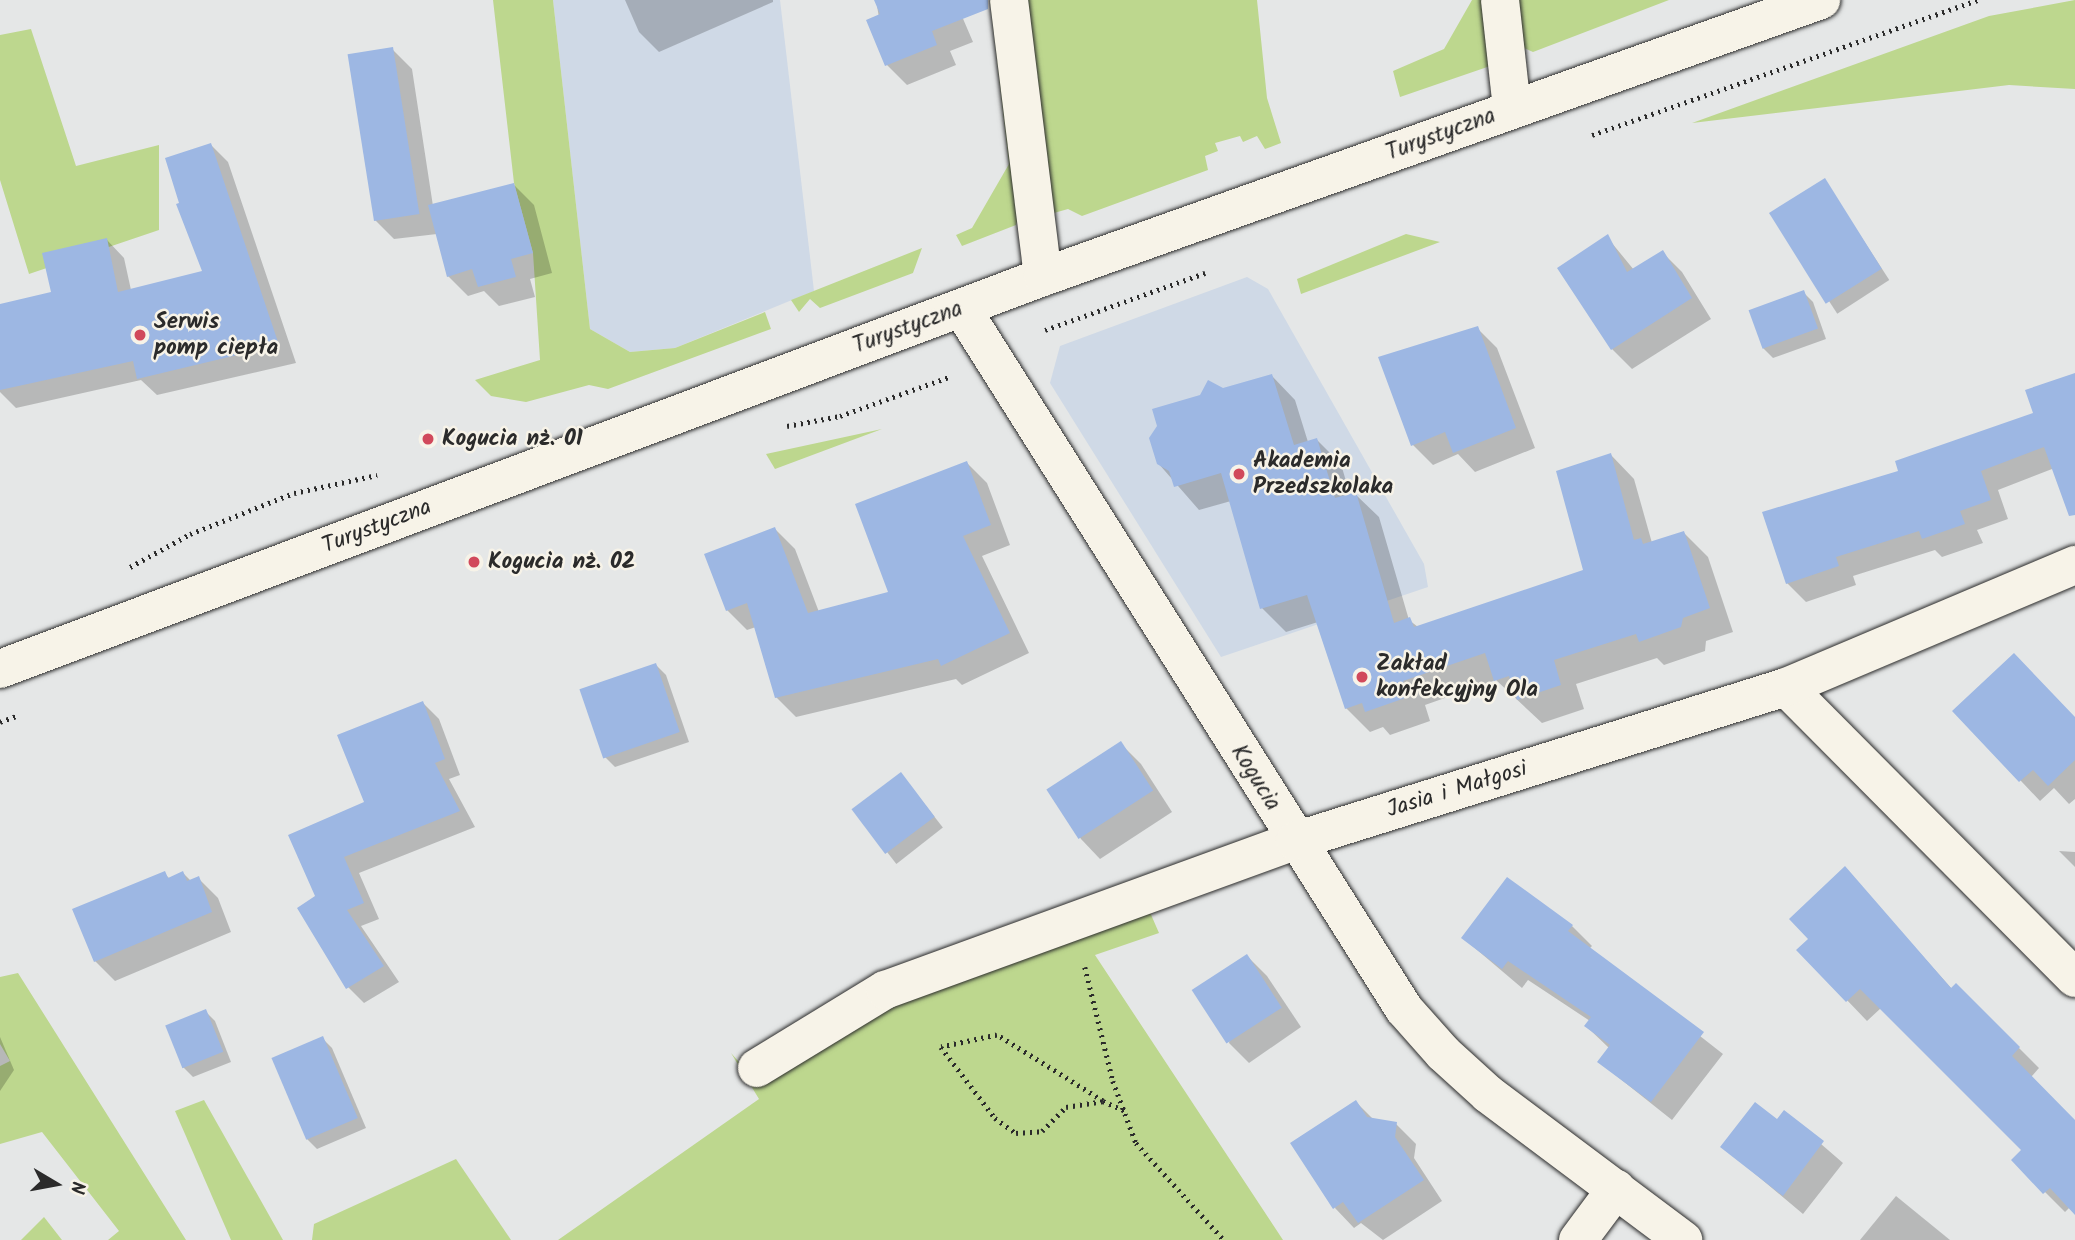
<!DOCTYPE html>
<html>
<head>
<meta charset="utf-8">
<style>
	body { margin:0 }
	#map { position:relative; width:2075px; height:1240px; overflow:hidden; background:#e5e7e7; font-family:Kalam,sans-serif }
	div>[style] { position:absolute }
	.built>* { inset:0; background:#cfd9e6 }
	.green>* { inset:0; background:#bdd78e }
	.shadow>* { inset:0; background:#0003; transform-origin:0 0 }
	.building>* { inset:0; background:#9db7e3; transform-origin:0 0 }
	.path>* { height:4.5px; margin-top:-2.25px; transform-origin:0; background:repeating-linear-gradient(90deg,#2b2b2b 0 2px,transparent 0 7px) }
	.roads { filter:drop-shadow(0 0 2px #2b2b2b) drop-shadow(0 0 2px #2b2b2b) }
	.street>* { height:38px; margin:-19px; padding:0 19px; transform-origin:19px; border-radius:19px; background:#f7f3e8 }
	.secondary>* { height:38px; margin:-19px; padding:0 19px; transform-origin:19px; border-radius:19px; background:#f7f3e8 }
	.dots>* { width:19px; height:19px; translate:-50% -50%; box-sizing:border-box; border:4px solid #f7f3e8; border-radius:50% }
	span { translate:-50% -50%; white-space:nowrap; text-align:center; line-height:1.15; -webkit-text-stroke:5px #f7f3e8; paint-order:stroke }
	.street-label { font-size:23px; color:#2b2b2b }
	.poi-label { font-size:23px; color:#2b2b2b; font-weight:700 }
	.left { translate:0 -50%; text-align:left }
	.north { position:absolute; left:21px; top:1149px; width:70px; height:70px; -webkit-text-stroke:5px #f7f3e8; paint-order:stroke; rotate:100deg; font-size:19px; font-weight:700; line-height:28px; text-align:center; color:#2b2b2b }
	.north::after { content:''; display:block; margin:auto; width:24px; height:32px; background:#2b2b2b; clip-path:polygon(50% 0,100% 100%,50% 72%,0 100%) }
</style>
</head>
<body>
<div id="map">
	<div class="built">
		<div style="clip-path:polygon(553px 0,780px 0,814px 291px,675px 348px,630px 352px,590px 329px)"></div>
		<div style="clip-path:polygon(1247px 277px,1268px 289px,1424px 564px,1428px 587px,1221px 657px,1050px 383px,1060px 346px)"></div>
	</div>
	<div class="green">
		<div style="clip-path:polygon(493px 0,553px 0,590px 329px,630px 352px,675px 348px,765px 312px,771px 329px,608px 389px,589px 385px,526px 402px,491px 396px,475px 380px,540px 360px,533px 253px,514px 183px)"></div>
		<div style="clip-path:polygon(990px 0,998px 0,1020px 210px,1016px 225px,962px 246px,956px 235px,972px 228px,1009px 164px)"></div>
		<div style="clip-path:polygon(1028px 0,1257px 0,1267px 98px,1281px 143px,1265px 149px,1257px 136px,1243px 142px,1240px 136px,1215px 143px,1218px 151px,1205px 156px,1208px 170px,1082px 216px,1068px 209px,1054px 213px)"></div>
		<div style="clip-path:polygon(1472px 0,1487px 0,1496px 64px,1400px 97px,1393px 71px,1444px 49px)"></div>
		<div style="clip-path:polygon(1513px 0,1669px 0,1533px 52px,1522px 47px)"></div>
		<div style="clip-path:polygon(2075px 0,2075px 89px,2009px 85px,1692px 123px,1989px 16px)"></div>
		<div style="clip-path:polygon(31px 29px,76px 166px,159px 145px,159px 230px,29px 274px,0 180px,0 35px)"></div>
		<div style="clip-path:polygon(1406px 234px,1440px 242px,1301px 294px,1297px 279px)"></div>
		<div style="clip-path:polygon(922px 248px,913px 273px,820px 308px,810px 299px,799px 312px,791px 300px)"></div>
		<div style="clip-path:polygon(882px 429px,775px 469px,766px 454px)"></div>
		<div style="clip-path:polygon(1149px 910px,1159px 933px,1095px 955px,1283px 1240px,558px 1240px,759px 1099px,731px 1053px,756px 1081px,888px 1005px)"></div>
		<div style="clip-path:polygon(18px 973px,186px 1240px,108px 1240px,119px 1231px,42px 1132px,0 1144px,0 1066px,10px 1061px,0 1044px,0 977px)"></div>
		<div style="clip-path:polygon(204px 1100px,283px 1240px,231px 1240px,175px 1111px)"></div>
		<div style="clip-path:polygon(456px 1159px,511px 1240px,312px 1240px,314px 1224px)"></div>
		<div style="clip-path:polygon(44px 1217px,62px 1240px,21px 1240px)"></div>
	</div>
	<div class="shadow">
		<div style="clip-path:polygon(625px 0,773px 0,773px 2px,659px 52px,639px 32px)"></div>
		<div style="clip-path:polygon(876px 0,955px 0,973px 42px,950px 51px,956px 65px,907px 85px,887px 65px)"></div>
		<div style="clip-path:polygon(392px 49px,412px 69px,433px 206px,514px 185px,534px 205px,552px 273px,530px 279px,535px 297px,499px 306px,484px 291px,468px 296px,448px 276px,437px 234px,394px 239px,374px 219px)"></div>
		<div style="clip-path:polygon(211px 145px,228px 162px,296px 363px,157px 395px,141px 380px,16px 408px,0 392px,0 306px,53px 294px,107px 240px,124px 258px,131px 290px,205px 272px)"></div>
		<div style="left:1825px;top:181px;width:118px;height:62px;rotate:57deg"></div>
		<div style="clip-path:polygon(1607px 237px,1634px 270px,1662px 252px,1682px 272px,1711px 319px,1632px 369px,1612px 349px,1560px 268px)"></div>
		<div style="clip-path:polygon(1803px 292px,1813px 302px,1826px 339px,1773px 358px,1763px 348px)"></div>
		<div style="clip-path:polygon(1477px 328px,1497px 348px,1535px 448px,1475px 472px,1458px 454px,1433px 465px,1413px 445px,1380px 358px)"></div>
		<div style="clip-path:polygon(2075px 375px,2075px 492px,2065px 464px,1998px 490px,2008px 519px,1977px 530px,1983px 543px,1942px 557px,1935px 550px,1853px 576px,1856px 585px,1806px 602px,1787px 583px,1900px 472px,2035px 414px)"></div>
		<div style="clip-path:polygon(1272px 376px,1295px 400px,1308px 442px,1317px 440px,1341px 464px,1350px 495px,1355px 494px,1379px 517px,1409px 620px,1418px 627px,1585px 572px,1611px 455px,1634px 479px,1652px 543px,1684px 533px,1708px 557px,1733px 632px,1706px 641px,1705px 651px,1664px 665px,1657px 658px,1576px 684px,1584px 709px,1542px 723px,1496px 680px,1425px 705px,1430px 721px,1390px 735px,1383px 727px,1370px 732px,1346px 708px,1318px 622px,1286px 632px,1262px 608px,1231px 501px,1199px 510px,1158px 463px,1223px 390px)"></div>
		<div style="clip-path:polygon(967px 463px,987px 483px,1010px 545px,982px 556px,1029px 653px,962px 685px,956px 679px,796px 717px,776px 697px,756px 627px,747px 630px,727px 610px,775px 529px,795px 549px,819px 612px,891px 593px)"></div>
		<div style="clip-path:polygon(656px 665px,666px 675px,689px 742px,615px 767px,605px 757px)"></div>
		<div style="clip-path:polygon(423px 703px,439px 719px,460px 775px,449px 779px,475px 827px,359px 873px,379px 919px,361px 926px,399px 982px,364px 1003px,348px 987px,317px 896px)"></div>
		<div style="clip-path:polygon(1955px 711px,2075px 718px,2075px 799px,2069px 804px,2054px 788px,2040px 801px)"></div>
		<div style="clip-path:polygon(1121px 744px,1141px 764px,1172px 812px,1100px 859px,1081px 839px,1049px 792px)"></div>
		<div style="left:901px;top:774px;width:68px;height:59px;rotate:52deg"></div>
		<div style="clip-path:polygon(2059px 851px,2075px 852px,2075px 867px)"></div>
		<div style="clip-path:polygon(1845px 869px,1952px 989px,1956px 985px,2039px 1068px,2031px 1077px,2075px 1122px,2075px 1212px,2070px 1207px,2065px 1212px,2013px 1160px,2024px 1150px,1881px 1008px,1867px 1021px,1799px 950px,1810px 939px)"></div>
		<div style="clip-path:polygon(164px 873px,170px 879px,183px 873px,191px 881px,198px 878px,218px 898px,231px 932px,115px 981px,95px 961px)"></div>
		<div style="clip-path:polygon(1572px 926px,1592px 946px,1589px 949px,1723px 1054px,1672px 1120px,1599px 1062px,1609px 1048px,1586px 1026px,1590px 1021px,1528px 980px,1522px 988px,1463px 938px)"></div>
		<div style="clip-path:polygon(1247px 956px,1267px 976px,1301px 1027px,1249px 1063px,1229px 1043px)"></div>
		<div style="clip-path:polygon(205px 1011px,215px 1021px,231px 1062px,193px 1077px,183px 1067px)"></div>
		<div style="clip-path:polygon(0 1037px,14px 1070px,0 1091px)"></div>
		<div style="clip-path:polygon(323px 1039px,332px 1048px,366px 1128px,317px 1149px,307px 1139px)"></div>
		<div style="clip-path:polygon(1356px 1102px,1374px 1120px,1396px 1124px,1416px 1144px,1414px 1158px,1442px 1201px,1383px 1240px,1361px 1223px,1354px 1228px,1335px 1208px)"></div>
		<div style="clip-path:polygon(1784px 1112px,1843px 1163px,1803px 1214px,1723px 1147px,1777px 1121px)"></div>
		<div style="clip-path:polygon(1896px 1196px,1950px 1240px,1860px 1240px)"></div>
	</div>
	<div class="building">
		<div style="clip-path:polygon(874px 0,988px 0,988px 9px,932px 31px,937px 45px,885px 66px,866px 20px,880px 14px)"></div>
		<div style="left:393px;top:47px;width:169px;height:46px;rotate:81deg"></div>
		<div style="clip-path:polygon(211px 143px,279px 345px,137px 379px,133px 361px,0 390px,0 304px,51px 292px,42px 253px,107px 238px,118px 292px,202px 271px,176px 204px,179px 203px,165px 158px)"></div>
		<div style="left:1825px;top:178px;width:107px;height:66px;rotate:58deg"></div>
		<div style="clip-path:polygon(514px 183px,533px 253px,511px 259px,516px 277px,478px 287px,472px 269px,447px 277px,428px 205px)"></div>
		<div style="clip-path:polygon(1608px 234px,1627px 272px,1663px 250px,1692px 298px,1611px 350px,1557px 268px)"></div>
		<div style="left:1804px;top:290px;width:41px;height:59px;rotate:70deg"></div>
		<div style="clip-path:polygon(1478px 326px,1516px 428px,1453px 453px,1445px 432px,1411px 446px,1378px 357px)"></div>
		<div style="clip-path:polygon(2075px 373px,2075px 515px,2069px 516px,2044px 447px,1981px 471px,1991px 500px,1960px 511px,1965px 524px,1922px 539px,1919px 531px,1836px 557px,1839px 566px,1786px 584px,1762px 512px,1898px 471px,1895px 461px,2033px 413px,2025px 390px)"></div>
		<div style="clip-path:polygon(1272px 374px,1294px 445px,1317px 438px,1335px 498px,1356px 492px,1394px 623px,1410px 617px,1414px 627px,1583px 570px,1556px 471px,1611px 453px,1634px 540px,1641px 538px,1643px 544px,1684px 531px,1710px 608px,1683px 618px,1681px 627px,1639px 642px,1636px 634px,1554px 660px,1561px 685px,1517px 700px,1509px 676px,1494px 681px,1485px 653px,1403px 681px,1408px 697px,1365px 712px,1362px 703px,1345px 709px,1307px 595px,1260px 609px,1221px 473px,1174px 487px,1169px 471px,1157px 464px,1149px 438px,1157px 426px,1152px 409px,1200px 395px,1208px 380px,1223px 388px)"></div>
		<div style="clip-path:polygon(967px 461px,991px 525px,963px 536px,1010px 633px,941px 666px,938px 659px,775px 698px,747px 603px,726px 611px,704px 554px,775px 527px,808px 613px,888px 592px,855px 504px)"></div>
		<div style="clip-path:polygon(2014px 653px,2075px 717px,2075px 760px,2048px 786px,2033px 770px,2019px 782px,1952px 711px)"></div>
		<div style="left:656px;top:663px;width:73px;height:81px;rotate:71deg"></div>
		<div style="clip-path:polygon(423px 701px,445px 759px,435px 763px,460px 811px,344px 857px,364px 903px,347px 910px,384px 966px,346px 989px,297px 908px,315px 896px,288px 835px,364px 802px,337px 735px)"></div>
		<div style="left:1121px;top:741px;width:59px;height:89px;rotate:57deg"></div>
		<div style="left:901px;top:772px;width:56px;height:62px;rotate:53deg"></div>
		<div style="clip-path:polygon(1845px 866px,1951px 988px,1956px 983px,2020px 1047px,2012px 1056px,2075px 1120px,2075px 1215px,2050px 1188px,2043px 1194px,2011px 1160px,2021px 1150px,1860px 989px,1846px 1002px,1796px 950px,1808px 939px,1789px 919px)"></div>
		<div style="clip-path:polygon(165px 871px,168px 878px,183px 871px,187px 881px,199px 876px,212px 912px,94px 962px,72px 909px)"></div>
		<div style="clip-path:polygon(1507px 877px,1573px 925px,1568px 931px,1704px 1032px,1651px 1102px,1597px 1062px,1610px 1045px,1584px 1026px,1591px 1017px,1508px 961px,1502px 969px,1461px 938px)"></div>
		<div style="left:1247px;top:954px;width:64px;height:66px;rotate:57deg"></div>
		<div style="left:206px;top:1009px;width:46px;height:44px;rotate:68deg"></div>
		<div style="left:323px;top:1036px;width:89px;height:56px;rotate:67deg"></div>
		<div style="clip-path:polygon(1356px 1100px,1367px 1117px,1397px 1122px,1395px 1137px,1424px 1180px,1358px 1223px,1343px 1202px,1333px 1209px,1290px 1143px)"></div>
		<div style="clip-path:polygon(1755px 1102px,1777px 1119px,1784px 1110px,1824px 1141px,1783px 1196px,1720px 1147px)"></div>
	</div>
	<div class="path">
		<div style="left:1592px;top:135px;width:409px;rotate:-19.3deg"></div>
		<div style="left:1045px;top:330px;width:170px;rotate:-19.6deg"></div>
		<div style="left:787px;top:426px;width:54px;rotate:-10.7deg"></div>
		<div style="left:840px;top:416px;width:116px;rotate:-19.7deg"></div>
		<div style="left:130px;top:567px;width:68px;rotate:-28.8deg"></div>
		<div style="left:190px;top:534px;width:112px;rotate:-21.5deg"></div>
		<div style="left:294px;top:493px;width:85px;rotate:-12.2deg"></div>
		<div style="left:0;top:722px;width:20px;rotate:-20deg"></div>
		<div style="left:1085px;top:967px;width:117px;rotate:76.2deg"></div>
		<div style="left:1113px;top:1081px;width:66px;rotate:69.6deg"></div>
		<div style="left:1136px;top:1143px;width:131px;rotate:47.8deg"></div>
		<div style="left:1103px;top:1101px;width:125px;rotate:-148.1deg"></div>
		<div style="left:997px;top:1035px;width:57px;rotate:167.9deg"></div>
		<div style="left:941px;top:1047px;width:89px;rotate:52.7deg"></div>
		<div style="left:995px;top:1118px;width:26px;rotate:36deg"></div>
		<div style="left:1016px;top:1133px;width:26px;rotate:-4deg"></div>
		<div style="left:1042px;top:1131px;width:34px;rotate:-45deg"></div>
		<div style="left:1066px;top:1107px;width:37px;rotate:-9deg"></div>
		<div style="left:1103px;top:1101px;width:24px;rotate:24deg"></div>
	</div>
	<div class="roads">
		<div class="street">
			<div style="left:1009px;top:0;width:279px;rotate:83deg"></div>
			<div style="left:1500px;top:0;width:110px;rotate:83.7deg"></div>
			<div style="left:962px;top:309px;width:828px;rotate:57.73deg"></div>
			<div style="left:1404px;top:1009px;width:59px;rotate:48.4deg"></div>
			<div style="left:1443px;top:1053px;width:61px;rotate:42.3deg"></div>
			<div style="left:1488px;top:1094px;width:244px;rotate:36.8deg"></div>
			<div style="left:1786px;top:687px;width:410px;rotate:45.2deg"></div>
			<div style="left:757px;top:1068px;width:150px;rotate:-31.4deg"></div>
			<div style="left:885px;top:990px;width:436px;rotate:-20deg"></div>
			<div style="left:1295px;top:841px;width:515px;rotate:-17.41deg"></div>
			<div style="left:1786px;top:687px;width:314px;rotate:-22.9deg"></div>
			<div style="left:1578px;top:1240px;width:64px;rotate:-53.3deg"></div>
		</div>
		<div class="secondary">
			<div style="left:0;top:669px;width:1114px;rotate:-20.6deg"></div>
			<div style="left:1043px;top:277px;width:826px;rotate:-19.6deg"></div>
		</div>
	</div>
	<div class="dots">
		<div style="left:140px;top:335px;background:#d1495b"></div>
		<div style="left:428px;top:439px;background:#d1495b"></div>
		<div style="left:1239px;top:474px;background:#d1495b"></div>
		<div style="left:474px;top:562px;background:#d1495b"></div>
		<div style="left:1362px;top:677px;background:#d1495b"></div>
	</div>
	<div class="street-label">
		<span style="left:1441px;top:135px;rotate:-20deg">Turystyczna</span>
		<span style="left:908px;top:328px;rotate:-20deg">Turystyczna</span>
		<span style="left:377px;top:527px;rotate:-21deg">Turystyczna</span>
		<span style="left:1255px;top:778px;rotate:58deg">Kogucia</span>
		<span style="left:1457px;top:790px;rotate:-17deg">Jasia i Małgosi</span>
	</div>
	<div class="poi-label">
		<span class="left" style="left:154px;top:335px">Serwis<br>pomp ciepła</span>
		<span class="left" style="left:442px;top:439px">Kogucia nż. 01</span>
		<span class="left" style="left:1253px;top:474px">Akademia<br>Przedszkolaka</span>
		<span class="left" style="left:488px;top:562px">Kogucia nż. 02</span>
		<span class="left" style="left:1376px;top:677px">Zakład<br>konfekcyjny Ola</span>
	</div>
	<div class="north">N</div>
</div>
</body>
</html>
